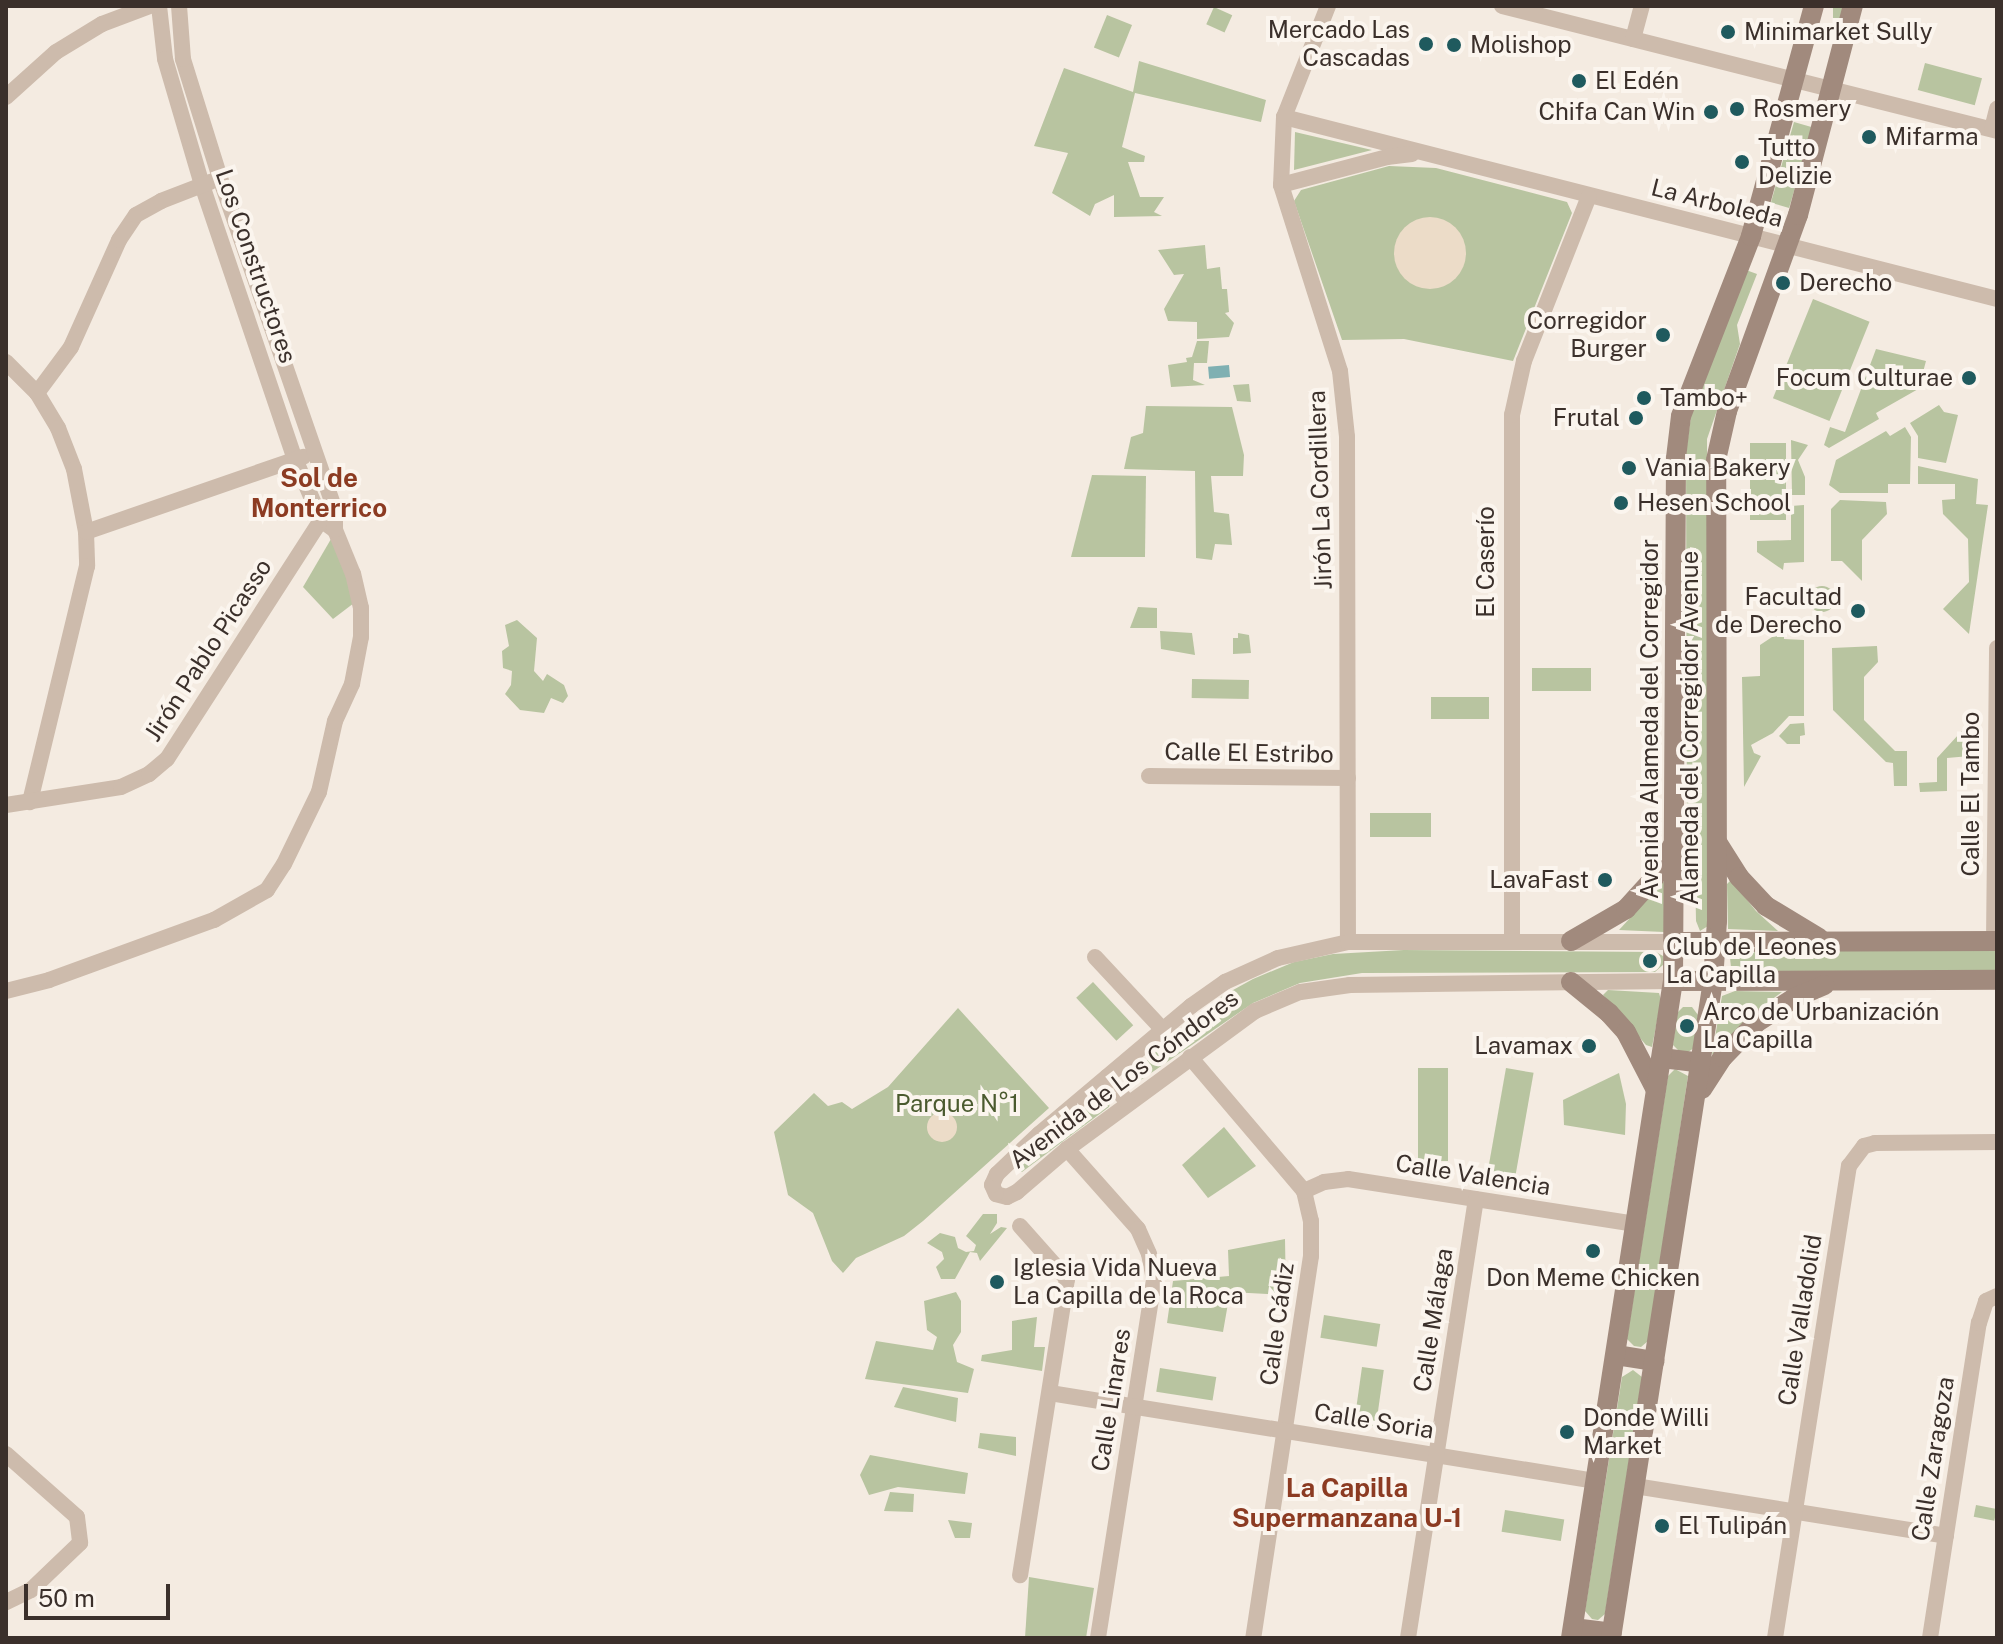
<!DOCTYPE html>
<html>
<head>
<meta charset="utf-8">
<style>
	body { margin:0 }
	#map { position:relative; width:2003px; height:1644px; overflow:hidden; background:#f4ebe1; font-family:"Public Sans",sans-serif }
	div>[style] { position:absolute }
	.green>* { inset:0; background:#b8c4a0; transform-origin:0 0 }
	.round { border-radius:50% }
	.plaza>* { inset:0; background:#ecdcc8 }
	.water>* { inset:0; background:#7fb0b2; transform-origin:0 0 }
	.street>* { height:16px; margin:-8px; padding:0 8px; transform-origin:8px; border-radius:8px; background:#cdbbac }
	.secondary>* { height:20px; margin:-10px; padding:0 10px; transform-origin:10px; border-radius:10px; background:#a18a7d }
	.dots>* { width:22px; height:22px; translate:-50% -50%; box-sizing:border-box; border:4px solid #fbf5ee; border-radius:50% }
	span { translate:-50% -50%; white-space:nowrap; text-align:center; line-height:1.15; -webkit-text-stroke:8px #fbf5ee; paint-order:stroke }
	.poi-label { font-size:24px; color:#3b302b }
	.right { translate:-100% -50%; text-align:right }
	.left { translate:0 -50%; text-align:left }
	.street-label { font-size:24px; color:#3b302b }
	.park-label { font-size:24px; color:#4a5a2e }
	.neighbourhood-label { font-size:26px; color:#8c3b22; font-weight:700 }
	.frame { position:absolute; inset:0; border:8px solid #3b302b; pointer-events:none }
	.scale { position:absolute; left:24px; top:1584px; width:146px; height:36px; box-sizing:border-box; border:4px solid #3b302b; border-top:0; padding-left:10px; font-size:24px; line-height:28px; white-space:nowrap; color:#3b302b; -webkit-text-stroke:6px #fbf5ee; paint-order:stroke }
</style>
</head>
<body>
<div id="map">
	<div class="green">
		<div style="left:1833px;top:6px;width:10px;height:43px"></div>
		<div style="left:1214px;top:7px;width:20px;height:19px;rotate:24deg"></div>
		<div style="left:1107px;top:15px;width:27px;height:35px;rotate:22deg"></div>
		<div style="clip-path:polygon(1139px 61px,1266px 100px,1261px 122px,1135px 93px,1122px 147px,1145px 156px,1144px 162px,1128px 162px,1140px 197px,1164px 197px,1154px 212px,1162px 216px,1114px 217px,1114px 195px,1095px 204px,1090px 216px,1052px 193px,1068px 153px,1034px 146px,1064px 68px,1133px 92px)"></div>
		<div style="left:1925px;top:63px;width:59px;height:28px;rotate:15deg"></div>
		<div style="left:1794px;top:122px;width:19px;height:84px;rotate:16deg"></div>
		<div style="clip-path:polygon(1295px 132px,1372px 150px,1294px 170px)"></div>
		<div style="clip-path:polygon(1389px 166px,1436px 168px,1567px 202px,1572px 213px,1513px 361px,1404px 339px,1342px 340px,1294px 201px,1301px 190px)"></div>
		<div style="clip-path:polygon(1205px 245px,1207px 269px,1220px 267px,1222px 289px,1227px 289px,1229px 312px,1225px 313px,1234px 323px,1229px 337px,1197px 339px,1197px 322px,1168px 321px,1164px 309px,1184px 274px,1174px 275px,1158px 250px)"></div>
		<div style="clip-path:polygon(1746px 270px,1757px 274px,1737px 325px,1740px 344px,1707px 439px,1708px 926px,1700px 931px,1696px 921px,1695px 867px,1687px 856px,1686px 452px,1692px 409px)"></div>
		<div style="left:1813px;top:299px;width:61px;height:107px;rotate:22deg"></div>
		<div style="clip-path:polygon(1197px 341px,1209px 341px,1207px 363px,1194px 363px,1193px 380px,1205px 385px,1171px 387px,1168px 365px,1187px 362px,1186px 358px,1192px 357px)"></div>
		<div style="clip-path:polygon(1876px 349px,1926px 361px,1922px 376px,1927px 384px,1876px 413px,1879px 419px,1829px 448px,1824px 445px,1830px 427px,1845px 432px)"></div>
		<div style="clip-path:polygon(1249px 384px,1251px 402px,1237px 401px,1233px 385px)"></div>
		<div style="clip-path:polygon(1939px 405px,1944px 412px,1958px 415px,1946px 463px,1918px 458px,1918px 436px,1910px 423px)"></div>
		<div style="clip-path:polygon(1146px 406px,1232px 407px,1244px 455px,1243px 476px,1211px 476px,1214px 512px,1229px 514px,1232px 545px,1215px 544px,1212px 560px,1196px 558px,1195px 471px,1124px 469px,1131px 437px,1143px 433px)"></div>
		<div style="clip-path:polygon(1905px 427px,1911px 437px,1910px 484px,1888px 484px,1888px 493px,1840px 493px,1829px 485px,1836px 460px,1886px 431px,1890px 436px)"></div>
		<div style="clip-path:polygon(1791px 440px,1808px 445px,1798px 460px,1805px 477px,1805px 495px,1792px 495px)"></div>
		<div style="left:1750px;top:443px;width:36px;height:77px"></div>
		<div style="clip-path:polygon(1918px 466px,1978px 479px,1976px 504px,1988px 505px,1969px 634px,1943px 609px,1969px 582px,1968px 539px,1943px 514px,1942px 500px,1955px 499px,1955px 484px,1918px 484px)"></div>
		<div style="clip-path:polygon(1092px 475px,1146px 476px,1145px 557px,1071px 557px)"></div>
		<div style="clip-path:polygon(1840px 500px,1886px 502px,1887px 514px,1862px 540px,1862px 581px,1842px 561px,1831px 561px,1831px 509px)"></div>
		<div style="clip-path:polygon(1804px 505px,1804px 562px,1784px 563px,1783px 570px,1757px 552px,1757px 541px,1791px 540px,1791px 506px)"></div>
		<div style="clip-path:polygon(331px 539px,343px 564px,354px 603px,333px 619px,303px 587px)"></div>
		<div class="round" style="left:1809px;top:586px;width:26px;height:26px"></div>
		<div style="clip-path:polygon(1138px 607px,1157px 608px,1157px 628px,1130px 628px)"></div>
		<div style="clip-path:polygon(517px 620px,537px 638px,534px 671px,543px 681px,547px 674px,564px 685px,568px 696px,563px 703px,551px 698px,544px 713px,520px 710px,505px 694px,511px 685px,512px 671px,503px 668px,502px 651px,509px 646px,505px 625px)"></div>
		<div style="clip-path:polygon(1784px 629px,1784px 639px,1804px 640px,1804px 716px,1789px 716px,1773px 733px,1751px 745px,1754px 753px,1761px 756px,1744px 787px,1742px 677px,1760px 676px,1760px 645px)"></div>
		<div style="clip-path:polygon(1160px 631px,1192px 633px,1195px 655px,1161px 649px)"></div>
		<div style="clip-path:polygon(1238px 633px,1249px 635px,1251px 653px,1233px 654px,1233px 638px,1238px 638px)"></div>
		<div style="clip-path:polygon(1877px 646px,1878px 662px,1864px 677px,1864px 720px,1895px 751px,1907px 751px,1907px 786px,1894px 786px,1893px 763px,1886px 762px,1833px 710px,1832px 648px)"></div>
		<div style="left:1532px;top:668px;width:59px;height:23px"></div>
		<div style="left:1192px;top:679px;width:57px;height:19px;rotate:1deg"></div>
		<div style="left:1431px;top:697px;width:58px;height:22px"></div>
		<div style="clip-path:polygon(1970px 722px,1970px 756px,1947px 758px,1947px 791px,1920px 792px,1919px 783px,1937px 782px,1937px 758px)"></div>
		<div style="clip-path:polygon(1804px 723px,1805px 735px,1800px 736px,1800px 744px,1787px 744px,1779px 736px,1790px 724px)"></div>
		<div style="left:1370px;top:813px;width:61px;height:24px"></div>
		<div style="clip-path:polygon(1731px 880px,1756px 911px,1778px 931px,1728px 929px,1727px 884px)"></div>
		<div style="clip-path:polygon(1663px 882px,1666px 882px,1664px 932px,1619px 930px)"></div>
		<div style="clip-path:polygon(1404px 950px,1656px 952px,1663px 956px,1664px 964px,1655px 972px,1362px 973px,1300px 983px,1253px 1003px,1135px 1084px,1131px 1085px,1126px 1080px,1188px 1022px,1224px 995px,1253px 979px,1294px 962px,1333px 954px)"></div>
		<div style="clip-path:polygon(1738px 951px,1997px 951px,1997px 971px,1737px 972px,1731px 967px,1730px 958px)"></div>
		<div style="left:1093px;top:982px;width:59px;height:23px;rotate:47deg"></div>
		<div style="clip-path:polygon(1608px 990px,1659px 993px,1661px 1000px,1652px 1047px,1646px 1045px,1603px 995px)"></div>
		<div style="clip-path:polygon(1735px 991px,1782px 992px,1752px 1014px,1712px 1055px,1722px 996px)"></div>
		<div style="clip-path:polygon(1683px 1007px,1692px 1007px,1698px 1015px,1694px 1048px,1688px 1052px,1679px 1051px,1673px 1045px,1677px 1013px)"></div>
		<div style="clip-path:polygon(958px 1008px,1049px 1108px,923px 1221px,904px 1236px,856px 1258px,843px 1273px,832px 1261px,813px 1213px,788px 1195px,774px 1132px,814px 1093px,828px 1106px,842px 1102px,852px 1109px,888px 1087px)"></div>
		<div style="left:1418px;top:1068px;width:30px;height:93px"></div>
		<div style="left:1506px;top:1068px;width:28px;height:107px;rotate:10deg"></div>
		<div style="clip-path:polygon(1675px 1069px,1688px 1076px,1648px 1341px,1641px 1347px,1634px 1346px,1627px 1339px,1668px 1076px)"></div>
		<div style="clip-path:polygon(1619px 1073px,1626px 1104px,1625px 1135px,1564px 1125px,1563px 1100px)"></div>
		<div style="clip-path:polygon(1106px 1094px,1111px 1100px,1109px 1107px,1022px 1172px,1015px 1171px,1071px 1119px)"></div>
		<div style="clip-path:polygon(1224px 1127px,1256px 1166px,1208px 1198px,1182px 1165px)"></div>
		<div style="clip-path:polygon(983px 1214px,997px 1214px,997px 1223px,990px 1234px,1001px 1227px,1007px 1228px,980px 1261px,977px 1253px,970px 1252px,955px 1279px,941px 1279px,936px 1267px,944px 1259px,942px 1252px,927px 1243px,940px 1233px,955px 1237px,958px 1248px,966px 1252px,974px 1251px,976px 1245px,966px 1236px)"></div>
		<div style="clip-path:polygon(1285px 1239px,1286px 1295px,1230px 1292px,1223px 1332px,1167px 1323px,1173px 1281px,1229px 1276px,1228px 1250px)"></div>
		<div style="clip-path:polygon(956px 1292px,961px 1301px,961px 1332px,953px 1345px,957px 1362px,974px 1369px,968px 1393px,865px 1379px,876px 1341px,933px 1350px,937px 1337px,927px 1330px,924px 1301px)"></div>
		<div style="left:1324px;top:1315px;width:57px;height:23px;rotate:9deg"></div>
		<div style="clip-path:polygon(1037px 1317px,1034px 1347px,1045px 1347px,1042px 1371px,981px 1361px,982px 1355px,1012px 1350px,1012px 1321px)"></div>
		<div style="left:1362px;top:1367px;width:22px;height:57px;rotate:8deg"></div>
		<div style="left:1160px;top:1368px;width:57px;height:24px;rotate:9deg"></div>
		<div style="clip-path:polygon(1633px 1370px,1642px 1377px,1605px 1614px,1598px 1620px,1592px 1619px,1585px 1611px,1622px 1377px)"></div>
		<div style="clip-path:polygon(903px 1387px,958px 1398px,956px 1422px,894px 1407px)"></div>
		<div style="clip-path:polygon(980px 1433px,1016px 1437px,1016px 1456px,978px 1448px)"></div>
		<div style="clip-path:polygon(870px 1455px,968px 1473px,965px 1494px,898px 1487px,869px 1495px,860px 1475px)"></div>
		<div style="clip-path:polygon(890px 1492px,914px 1494px,913px 1512px,884px 1511px)"></div>
		<div style="left:1976px;top:1505px;width:21px;height:12px;rotate:11deg"></div>
		<div style="left:1505px;top:1510px;width:60px;height:22px;rotate:9deg"></div>
		<div style="clip-path:polygon(948px 1520px,972px 1523px,970px 1538px,955px 1538px)"></div>
		<div style="clip-path:polygon(1029px 1577px,1094px 1588px,1086px 1638px,1025px 1638px)"></div>
	</div>
	<div class="plaza">
		<div class="round" style="left:1394px;top:217px;width:72px;height:72px"></div>
		<div class="round" style="left:927px;top:1112px;width:30px;height:30px"></div>
	</div>
	<div class="water">
		<div style="left:1229px;top:365px;width:12px;height:21px;rotate:85deg"></div>
	</div>
	<div class="street">
		<div style="left:159px;top:6px;width:53px;rotate:83.5deg"></div>
		<div style="left:165px;top:59px;width:131px;rotate:73.6deg"></div>
		<div style="left:202px;top:185px;width:289px;rotate:71.3deg"></div>
		<div style="left:295px;top:459px;width:66px;rotate:66.9deg"></div>
		<div style="left:321px;top:520px;width:17px;rotate:36deg"></div>
		<div style="left:1328px;top:6px;width:119px;rotate:111.6deg"></div>
		<div style="left:1284px;top:117px;width:68px;rotate:92.5deg"></div>
		<div style="left:1281px;top:185px;width:195px;rotate:72.4deg"></div>
		<div style="left:1340px;top:371px;width:66px;rotate:83.9deg"></div>
		<div style="left:1347px;top:437px;width:505px;rotate:89.89deg"></div>
		<div style="left:1502px;top:6px;width:511px;rotate:14.17deg"></div>
		<div style="left:1633px;top:39px;width:34px;rotate:-75deg"></div>
		<div style="left:6px;top:97px;width:67px;rotate:-42deg"></div>
		<div style="left:56px;top:52px;width:54px;rotate:-31.3deg"></div>
		<div style="left:102px;top:24px;width:51px;rotate:-20.6deg"></div>
		<div style="left:1284px;top:117px;width:736px;rotate:14.32deg"></div>
		<div style="left:1992px;top:129px;width:21px;rotate:-76deg"></div>
		<div style="left:1281px;top:185px;width:110px;rotate:-14.8deg"></div>
		<div style="left:1387px;top:157px;width:25px;rotate:-7deg"></div>
		<div style="left:6px;top:362px;width:44px;rotate:45deg"></div>
		<div style="left:37px;top:393px;width:41px;rotate:59deg"></div>
		<div style="left:58px;top:428px;width:44px;rotate:68.7deg"></div>
		<div style="left:74px;top:469px;width:64px;rotate:79.2deg"></div>
		<div style="left:86px;top:532px;width:34px;rotate:88deg"></div>
		<div style="left:87px;top:566px;width:243px;rotate:103.6deg"></div>
		<div style="left:37px;top:393px;width:57px;rotate:-53.5deg"></div>
		<div style="left:71px;top:347px;width:117px;rotate:-65.8deg"></div>
		<div style="left:119px;top:240px;width:30px;rotate:-56deg"></div>
		<div style="left:136px;top:215px;width:29px;rotate:-29deg"></div>
		<div style="left:161px;top:201px;width:53px;rotate:-21.2deg"></div>
		<div style="left:86px;top:532px;width:230px;rotate:-19.1deg"></div>
		<div style="left:1149px;top:776px;width:199px;rotate:0.6deg"></div>
		<div style="left:6px;top:805px;width:116px;rotate:-8.9deg"></div>
		<div style="left:121px;top:787px;width:31px;rotate:-25deg"></div>
		<div style="left:149px;top:774px;width:23px;rotate:-40deg"></div>
		<div style="left:167px;top:759px;width:284px;rotate:-57.2deg"></div>
		<div style="left:321px;top:520px;width:8px;rotate:-40deg"></div>
		<div style="left:1994px;top:941px;width:293px;rotate:-89.4deg"></div>
		<div style="left:1512px;top:942px;width:527px;rotate:-90deg"></div>
		<div style="left:1512px;top:415px;width:55px;rotate:-77.5deg"></div>
		<div style="left:1524px;top:361px;width:177px;rotate:-68.5deg"></div>
		<div style="left:1095px;top:957px;width:100px;rotate:47deg"></div>
		<div style="left:1673px;top:981px;width:323px;rotate:179.3deg"></div>
		<div style="left:1350px;top:985px;width:50px;rotate:172deg"></div>
		<div style="left:1300px;top:992px;width:49px;rotate:157.1deg"></div>
		<div style="left:1255px;top:1011px;width:233px;rotate:143.7deg"></div>
		<div style="left:1067px;top:1149px;width:66px;rotate:139.3deg"></div>
		<div style="left:1017px;top:1192px;width:11px;rotate:153deg"></div>
		<div style="left:1007px;top:1197px;width:11px;rotate:-165deg"></div>
		<div style="left:996px;top:1194px;width:10px;rotate:-114deg"></div>
		<div style="left:992px;top:1185px;width:12px;rotate:-66deg"></div>
		<div style="left:997px;top:1174px;width:58px;rotate:-43.6deg"></div>
		<div style="left:1039px;top:1134px;width:199px;rotate:-40.1deg"></div>
		<div style="left:1191px;top:1006px;width:42px;rotate:-35.2deg"></div>
		<div style="left:1225px;top:982px;width:58px;rotate:-24.4deg"></div>
		<div style="left:1278px;top:958px;width:72px;rotate:-12.9deg"></div>
		<div style="left:1348px;top:942px;width:328px"></div>
		<div style="left:6px;top:991px;width:44px;rotate:-14.3deg"></div>
		<div style="left:49px;top:980px;width:176px;rotate:-20deg"></div>
		<div style="left:214px;top:920px;width:61px;rotate:-29.5deg"></div>
		<div style="left:267px;top:890px;width:31px;rotate:-57deg"></div>
		<div style="left:284px;top:864px;width:80px;rotate:-64.1deg"></div>
		<div style="left:319px;top:792px;width:73px;rotate:-77.3deg"></div>
		<div style="left:335px;top:721px;width:41px;rotate:-65.3deg"></div>
		<div style="left:352px;top:684px;width:48px;rotate:-79.2deg"></div>
		<div style="left:361px;top:637px;width:29px;rotate:-90deg"></div>
		<div style="left:361px;top:608px;width:35px;rotate:-103deg"></div>
		<div style="left:353px;top:574px;width:48px;rotate:-112.2deg"></div>
		<div style="left:335px;top:530px;width:20px;rotate:-90deg"></div>
		<div style="left:335px;top:510px;width:351px;rotate:-109.1deg"></div>
		<div style="left:220px;top:178px;width:125px;rotate:-107.3deg"></div>
		<div style="left:183px;top:59px;width:53px;rotate:-94.3deg"></div>
		<div style="left:1190px;top:1057px;width:176px;rotate:49.6deg"></div>
		<div style="left:1304px;top:1191px;width:31px;rotate:77deg"></div>
		<div style="left:1311px;top:1221px;width:35px;rotate:90deg"></div>
		<div style="left:1311px;top:1256px;width:386px;rotate:98.6deg"></div>
		<div style="left:1107px;top:1077px;width:33px;rotate:51deg"></div>
		<div style="left:1067px;top:1149px;width:107px;rotate:48.4deg"></div>
		<div style="left:1138px;top:1229px;width:27px;rotate:66deg"></div>
		<div style="left:1149px;top:1254px;width:26px;rotate:79deg"></div>
		<div style="left:1154px;top:1280px;width:362px;rotate:98.9deg"></div>
		<div style="left:1304px;top:1191px;width:22px;rotate:-24deg"></div>
		<div style="left:1324px;top:1182px;width:24px;rotate:-7deg"></div>
		<div style="left:1348px;top:1179px;width:291px;rotate:8.9deg"></div>
		<div style="left:1020px;top:1226px;width:71px;rotate:48.4deg"></div>
		<div style="left:1067px;top:1279px;width:300px;rotate:99deg"></div>
		<div style="left:1050px;top:1393px;width:553px;rotate:9.16deg"></div>
		<div style="left:6px;top:1454px;width:95px;rotate:41.6deg"></div>
		<div style="left:77px;top:1517px;width:26px;rotate:83deg"></div>
		<div style="left:80px;top:1543px;width:68px;rotate:136.2deg"></div>
		<div style="left:31px;top:1590px;width:28px;rotate:154deg"></div>
		<div style="left:1635px;top:1486px;width:315px;rotate:9.1deg"></div>
		<div style="left:1408px;top:1638px;width:444px;rotate:-81.2deg"></div>
		<div style="left:1775px;top:1638px;width:478px;rotate:-81.1deg"></div>
		<div style="left:1849px;top:1166px;width:25px;rotate:-53deg"></div>
		<div style="left:1864px;top:1146px;width:11px;rotate:-15deg"></div>
		<div style="left:1875px;top:1143px;width:122px;rotate:-0.5deg"></div>
		<div style="left:1930px;top:1638px;width:319px;rotate:-81.2deg"></div>
		<div style="left:1979px;top:1323px;width:23px;rotate:-72deg"></div>
		<div style="left:1986px;top:1301px;width:12px;rotate:-24deg"></div>
	</div>
	<div class="secondary">
		<div style="left:1717px;top:842px;width:41px;rotate:57.8deg"></div>
		<div style="left:1739px;top:877px;width:40px;rotate:47deg"></div>
		<div style="left:1766px;top:906px;width:62px;rotate:31.1deg"></div>
		<div style="left:1571px;top:941px;width:64px;rotate:-30.2deg"></div>
		<div style="left:1626px;top:909px;width:42px;rotate:-47.9deg"></div>
		<div style="left:1654px;top:878px;width:40px;rotate:-60.3deg"></div>
		<div style="left:1676px;top:942px;width:321px;rotate:-0.2deg"></div>
		<div style="left:1673px;top:981px;width:324px;rotate:-0.2deg"></div>
		<div style="left:1571px;top:982px;width:49px;rotate:39.2deg"></div>
		<div style="left:1609px;top:1013px;width:25px;rotate:48deg"></div>
		<div style="left:1626px;top:1032px;width:65px;rotate:62.7deg"></div>
		<div style="left:1662px;top:1058px;width:40px;rotate:7.1deg"></div>
		<div style="left:1702px;top:1089px;width:38px;rotate:-57deg"></div>
		<div style="left:1723px;top:1057px;width:47px;rotate:-45.9deg"></div>
		<div style="left:1756px;top:1023px;width:45px;rotate:-33.3deg"></div>
		<div style="left:1794px;top:998px;width:33px;rotate:-23deg"></div>
		<div style="left:1616px;top:1355px;width:39px;rotate:9deg"></div>
		<div style="left:1573px;top:1628px;width:39px;rotate:7deg"></div>
		<div style="left:1571px;top:1638px;width:665px;rotate:-81.18deg"></div>
		<div style="left:1673px;top:981px;width:523px;rotate:-89.67deg"></div>
		<div style="left:1676px;top:458px;width:42px;rotate:-83.2deg"></div>
		<div style="left:1681px;top:416px;width:193px;rotate:-68.7deg"></div>
		<div style="left:1751px;top:236px;width:238px;rotate:-74.7deg"></div>
		<div style="left:1611px;top:1638px;width:665px;rotate:-81.18deg"></div>
		<div style="left:1713px;top:981px;width:60px;rotate:-86.2deg"></div>
		<div style="left:1717px;top:921px;width:461px;rotate:-90.1deg"></div>
		<div style="left:1716px;top:460px;width:50px;rotate:-77.3deg"></div>
		<div style="left:1727px;top:411px;width:208px;rotate:-70.1deg"></div>
		<div style="left:1798px;top:215px;width:216px;rotate:-75.3deg"></div>
	</div>
	<div class="dots">
		<div style="left:1728px;top:32px;background:#1f5a5e"></div>
		<div style="left:1426px;top:44px;background:#1f5a5e"></div>
		<div style="left:1454px;top:45px;background:#1f5a5e"></div>
		<div style="left:1579px;top:81px;background:#1f5a5e"></div>
		<div style="left:1737px;top:109px;background:#1f5a5e"></div>
		<div style="left:1711px;top:112px;background:#1f5a5e"></div>
		<div style="left:1869px;top:137px;background:#1f5a5e"></div>
		<div style="left:1742px;top:162px;background:#1f5a5e"></div>
		<div style="left:1783px;top:283px;background:#1f5a5e"></div>
		<div style="left:1663px;top:335px;background:#1f5a5e"></div>
		<div style="left:1969px;top:378px;background:#1f5a5e"></div>
		<div style="left:1644px;top:398px;background:#1f5a5e"></div>
		<div style="left:1636px;top:418px;background:#1f5a5e"></div>
		<div style="left:1629px;top:468px;background:#1f5a5e"></div>
		<div style="left:1621px;top:503px;background:#1f5a5e"></div>
		<div style="left:1858px;top:611px;background:#1f5a5e"></div>
		<div style="left:1605px;top:880px;background:#1f5a5e"></div>
		<div style="left:1650px;top:961px;background:#1f5a5e"></div>
		<div style="left:1687px;top:1026px;background:#1f5a5e"></div>
		<div style="left:1589px;top:1046px;background:#1f5a5e"></div>
		<div style="left:1593px;top:1251px;background:#1f5a5e"></div>
		<div style="left:997px;top:1282px;background:#1f5a5e"></div>
		<div style="left:1567px;top:1432px;background:#1f5a5e"></div>
		<div style="left:1662px;top:1526px;background:#1f5a5e"></div>
	</div>
	<div class="poi-label">
		<span class="right" style="left:1410px;top:44px">Mercado Las<br>Cascadas</span>
		<span class="left" style="left:1744px;top:32px">Minimarket Sully</span>
		<span class="left" style="left:1470px;top:45px">Molishop</span>
		<span class="left" style="left:1595px;top:81px">El Edén</span>
		<span class="left" style="left:1753px;top:109px">Rosmery</span>
		<span class="right" style="left:1695px;top:112px">Chifa Can Win</span>
		<span class="left" style="left:1885px;top:137px">Mifarma</span>
		<span class="left" style="left:1758px;top:162px">Tutto<br>Delizie</span>
		<span class="left" style="left:1799px;top:283px">Derecho</span>
		<span class="right" style="left:1647px;top:335px">Corregidor<br>Burger</span>
		<span class="right" style="left:1953px;top:378px">Focum Culturae</span>
		<span class="left" style="left:1660px;top:398px">Tambo+</span>
		<span class="right" style="left:1620px;top:418px">Frutal</span>
		<span class="left" style="left:1645px;top:468px">Vania Bakery</span>
		<span class="left" style="left:1637px;top:503px">Hesen School</span>
		<span class="right" style="left:1842px;top:611px">Facultad<br>de Derecho</span>
		<span class="right" style="left:1589px;top:880px">LavaFast</span>
		<span class="left" style="left:1666px;top:961px">Club de Leones<br>La Capilla</span>
		<span class="left" style="left:1703px;top:1026px">Arco de Urbanización<br>La Capilla</span>
		<span class="right" style="left:1573px;top:1046px">Lavamax</span>
		<span class="left" style="left:1013px;top:1282px">Iglesia Vida Nueva<br>La Capilla de la Roca</span>
		<span style="left:1593px;top:1278px">Don Meme Chicken</span>
		<span class="left" style="left:1583px;top:1432px">Donde Willi<br>Market</span>
		<span class="left" style="left:1678px;top:1526px">El Tulipán</span>
	</div>
	<div class="street-label">
		<span style="left:1717px;top:203px;rotate:14deg">La Arboleda</span>
		<span style="left:256px;top:266px;rotate:71deg">Los Constructores</span>
		<span style="left:1320px;top:490px;rotate:-92deg">Jirón La Cordillera</span>
		<span style="left:1486px;top:562px;rotate:-90deg">El Caserío</span>
		<span style="left:208px;top:650px;rotate:-57deg">Jirón Pablo Picasso</span>
		<span style="left:1650px;top:719px;rotate:-90deg">Avenida Alameda del Corregidor</span>
		<span style="left:1690px;top:728px;rotate:-90deg">Alameda del Corregidor Avenue</span>
		<span style="left:1249px;top:753px;rotate:1deg">Calle El Estribo</span>
		<span style="left:1971px;top:794px;rotate:-90deg">Calle El Tambo</span>
		<span style="left:1124px;top:1079px;rotate:-37deg">Avenida de Los Cóndores</span>
		<span style="left:1473px;top:1175px;rotate:9deg">Calle Valencia</span>
		<span style="left:1433px;top:1320px;rotate:-81deg">Calle Málaga</span>
		<span style="left:1800px;top:1320px;rotate:-81deg">Calle Valladolid</span>
		<span style="left:1277px;top:1324px;rotate:-82deg">Calle Cádiz</span>
		<span style="left:1111px;top:1400px;rotate:-81deg">Calle Linares</span>
		<span style="left:1374px;top:1421px;rotate:9deg">Calle Soria</span>
		<span style="left:1933px;top:1459px;rotate:-81deg">Calle Zaragoza</span>
	</div>
	<div class="park-label">
		<span style="left:957px;top:1104px">Parque N°1</span>
	</div>
	<div class="neighbourhood-label">
		<span style="left:319px;top:493px">Sol de<br>Monterrico</span>
		<span style="left:1347px;top:1503px">La Capilla<br>Supermanzana U-1</span>
	</div>
	<div class="frame"></div>
	<div class="scale">50 m</div>
</div>
</body>
</html>
